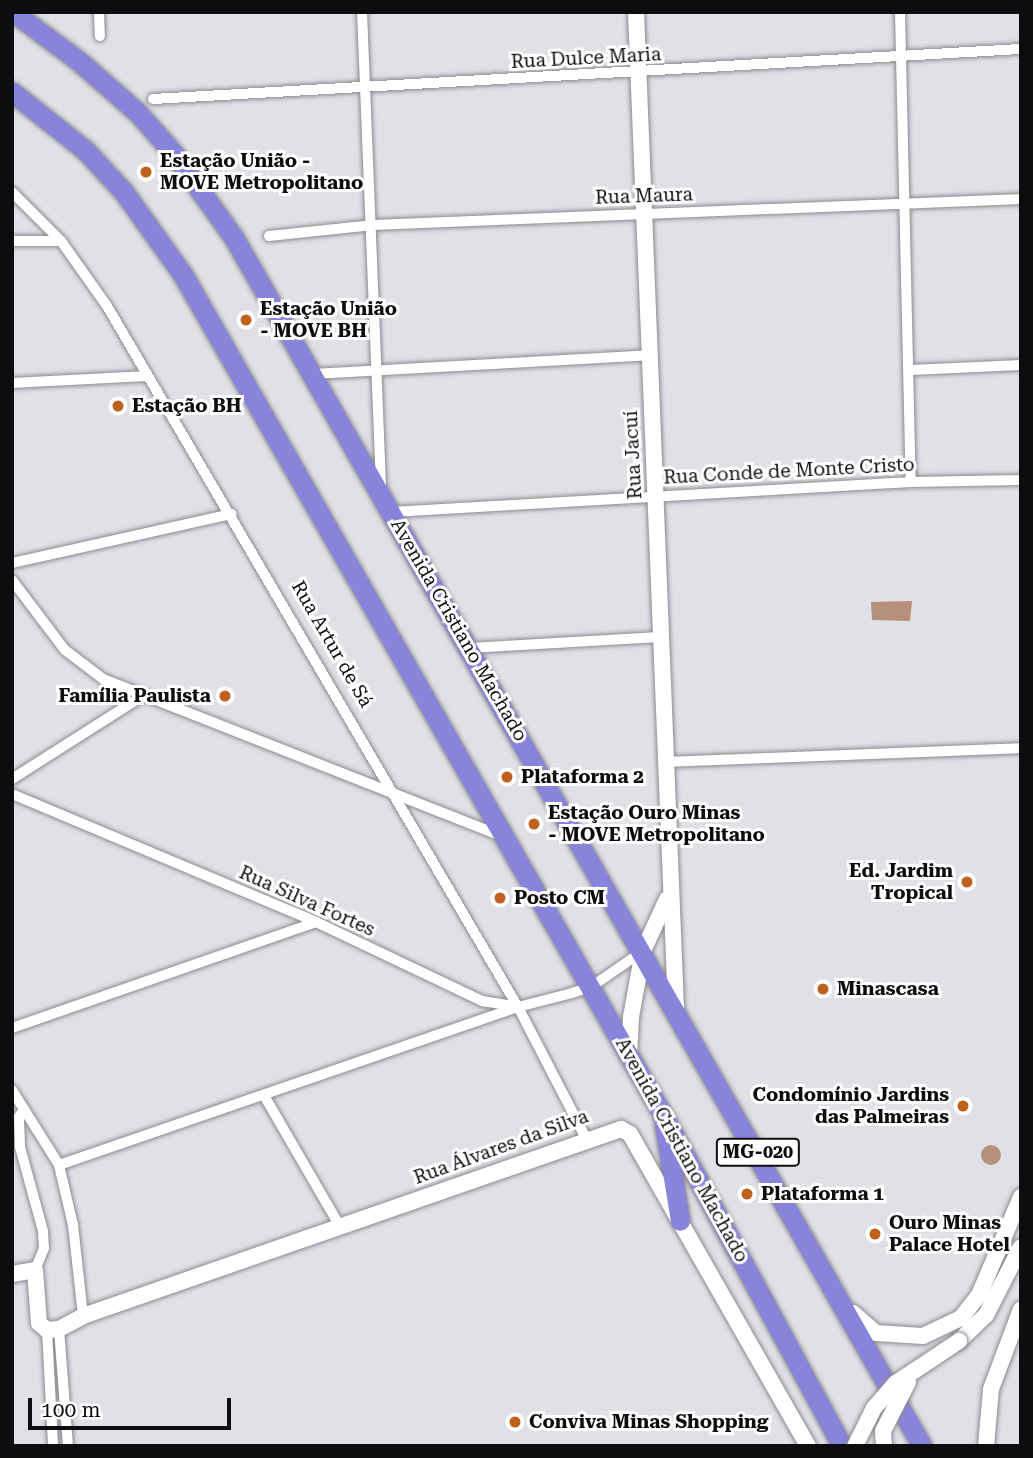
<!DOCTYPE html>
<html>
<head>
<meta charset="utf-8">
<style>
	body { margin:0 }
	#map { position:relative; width:1033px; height:1458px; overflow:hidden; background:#e0e1e7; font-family:"Roboto Serif",serif }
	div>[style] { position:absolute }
	.water>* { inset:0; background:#b6907b }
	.round { border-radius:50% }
	.roads { filter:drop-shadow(0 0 2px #8a8a90) drop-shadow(0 0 2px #8a8a90) }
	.street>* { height:10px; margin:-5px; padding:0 5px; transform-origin:5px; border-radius:5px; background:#fff }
	.secondary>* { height:16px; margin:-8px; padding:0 8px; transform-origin:8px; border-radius:8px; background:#fff }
	.highway>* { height:19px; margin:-9.5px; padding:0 9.5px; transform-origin:9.5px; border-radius:9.5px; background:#8883db }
	.bridges { filter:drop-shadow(0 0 2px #8a8a90) drop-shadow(0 0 2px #8a8a90) }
	.secondary-bridge>* { height:16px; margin:-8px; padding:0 8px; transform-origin:8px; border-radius:8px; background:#fff }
	.dots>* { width:19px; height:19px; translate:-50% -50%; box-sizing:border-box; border:4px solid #fff; border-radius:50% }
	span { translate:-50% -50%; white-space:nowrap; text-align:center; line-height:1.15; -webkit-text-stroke:6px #fff; paint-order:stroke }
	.shield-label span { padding:2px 5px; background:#fff; border:2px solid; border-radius:5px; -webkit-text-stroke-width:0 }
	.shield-label { font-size:18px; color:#0d0d0f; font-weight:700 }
	.street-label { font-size:19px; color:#0d0d0f }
	.poi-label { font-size:19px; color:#0d0d0f; font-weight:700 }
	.left { translate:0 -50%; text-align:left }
	.right { translate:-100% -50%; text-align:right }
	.frame { position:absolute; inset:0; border:14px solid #0d0d0f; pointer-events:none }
	.scale { position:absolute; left:28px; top:1398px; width:203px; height:32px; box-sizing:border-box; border:4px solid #0d0d0f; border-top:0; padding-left:9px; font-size:21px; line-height:24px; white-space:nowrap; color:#0d0d0f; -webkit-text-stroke:5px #fff; paint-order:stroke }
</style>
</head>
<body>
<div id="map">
	<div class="water">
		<div style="clip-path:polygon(912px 601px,910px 621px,872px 620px,871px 602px)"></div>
		<div class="round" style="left:981px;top:1145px;width:20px;height:20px"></div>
	</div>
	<div class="roads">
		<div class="street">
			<div style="left:99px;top:12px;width:24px;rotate:88deg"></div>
			<div style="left:362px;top:12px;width:477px;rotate:87.7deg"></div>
			<div style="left:900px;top:12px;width:470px;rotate:88.7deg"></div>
			<div style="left:153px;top:99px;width:869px;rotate:-3.3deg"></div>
			<div style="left:12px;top:192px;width:69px;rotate:45deg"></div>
			<div style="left:61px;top:241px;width:80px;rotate:54.7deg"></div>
			<div style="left:107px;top:306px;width:813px;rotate:59.62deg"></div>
			<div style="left:518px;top:1007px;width:148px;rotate:62.6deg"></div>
			<div style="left:269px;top:236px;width:105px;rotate:-6deg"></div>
			<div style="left:373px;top:225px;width:649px;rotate:-2.3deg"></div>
			<div style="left:12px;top:241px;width:49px"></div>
			<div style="left:911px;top:370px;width:110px;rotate:-2.6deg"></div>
			<div style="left:313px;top:374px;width:337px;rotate:-3.2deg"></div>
			<div style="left:12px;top:383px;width:135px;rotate:-3deg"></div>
			<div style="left:391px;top:512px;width:521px;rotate:-3.3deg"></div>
			<div style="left:911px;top:482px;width:110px;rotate:-1deg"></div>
			<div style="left:12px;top:563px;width:225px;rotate:-12.6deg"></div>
			<div style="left:12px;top:580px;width:88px;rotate:52.9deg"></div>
			<div style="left:65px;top:650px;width:48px;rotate:37.3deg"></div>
			<div style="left:103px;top:679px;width:429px;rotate:21.5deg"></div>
			<div style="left:470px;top:648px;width:189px;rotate:-3.3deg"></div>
			<div style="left:663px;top:762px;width:358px;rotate:-2.2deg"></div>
			<div style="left:12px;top:779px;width:156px;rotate:-32.5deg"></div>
			<div style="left:12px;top:794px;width:330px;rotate:22.8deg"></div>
			<div style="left:316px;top:922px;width:184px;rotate:25.4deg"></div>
			<div style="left:482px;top:1001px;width:36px;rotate:9deg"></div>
			<div style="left:518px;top:1007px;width:56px;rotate:-14.5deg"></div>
			<div style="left:572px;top:993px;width:20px;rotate:-18deg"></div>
			<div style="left:591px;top:987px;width:63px;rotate:-34.7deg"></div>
			<div style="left:12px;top:1028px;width:322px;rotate:-19.2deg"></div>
			<div style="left:12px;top:1090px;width:89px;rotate:57.9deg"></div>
			<div style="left:59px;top:1165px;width:62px;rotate:76.9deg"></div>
			<div style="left:73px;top:1225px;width:92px;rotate:83.7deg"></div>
			<div style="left:265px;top:1097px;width:151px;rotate:59.9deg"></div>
			<div style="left:24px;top:1109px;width:9px;rotate:122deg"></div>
			<div style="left:19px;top:1117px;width:30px;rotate:88deg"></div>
			<div style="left:20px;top:1147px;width:87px;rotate:74.7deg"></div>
			<div style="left:43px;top:1231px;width:17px;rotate:87deg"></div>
			<div style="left:44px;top:1248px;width:24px;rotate:112deg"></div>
			<div style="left:59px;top:1165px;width:483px;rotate:-19deg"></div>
			<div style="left:59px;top:1329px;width:117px;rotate:85.6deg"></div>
			<div style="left:47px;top:1330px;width:116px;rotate:87deg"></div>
		</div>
		<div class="secondary">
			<div style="left:636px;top:12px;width:997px;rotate:87.7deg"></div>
			<div style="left:629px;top:1057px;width:40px;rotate:-87.1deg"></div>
			<div style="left:631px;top:1017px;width:67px;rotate:-79.7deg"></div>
			<div style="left:643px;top:951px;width:57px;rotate:-65.2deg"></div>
			<div style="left:12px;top:1274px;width:23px;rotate:-10deg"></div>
			<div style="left:35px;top:1270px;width:53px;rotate:85.7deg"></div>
			<div style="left:39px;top:1323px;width:11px;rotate:41deg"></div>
			<div style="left:47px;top:1330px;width:12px;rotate:-5deg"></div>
			<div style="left:59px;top:1329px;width:27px;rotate:-28deg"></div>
			<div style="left:83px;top:1316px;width:570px;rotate:-19.17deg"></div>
			<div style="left:621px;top:1129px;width:10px;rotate:29deg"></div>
			<div style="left:630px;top:1134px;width:359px;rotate:60.3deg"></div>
			<div style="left:853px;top:1313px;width:30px;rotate:41deg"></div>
			<div style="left:876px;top:1333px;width:47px;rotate:3.7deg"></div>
			<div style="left:923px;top:1336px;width:42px;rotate:-25.3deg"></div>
			<div style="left:961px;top:1318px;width:29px;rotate:-52deg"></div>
			<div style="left:979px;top:1295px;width:107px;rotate:-66.8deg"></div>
			<div style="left:959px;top:1341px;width:37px;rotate:-44deg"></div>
			<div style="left:986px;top:1315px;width:76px;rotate:-62.8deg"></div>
			<div style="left:986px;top:1446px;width:57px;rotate:-85deg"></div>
			<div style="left:991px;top:1389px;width:85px;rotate:-69.4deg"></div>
		</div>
		<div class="highway">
			<div style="left:13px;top:12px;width:84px;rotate:36.7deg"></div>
			<div style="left:80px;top:62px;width:77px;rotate:41.3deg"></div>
			<div style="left:138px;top:113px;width:55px;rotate:48.7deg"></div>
			<div style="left:174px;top:154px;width:103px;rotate:54.5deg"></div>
			<div style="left:234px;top:238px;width:1390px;rotate:60.34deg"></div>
			<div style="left:12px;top:92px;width:93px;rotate:38.5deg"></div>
			<div style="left:85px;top:150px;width:56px;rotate:47.2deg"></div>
			<div style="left:123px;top:191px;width:103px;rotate:54.5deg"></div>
			<div style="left:183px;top:275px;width:967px;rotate:60.26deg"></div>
			<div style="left:663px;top:1115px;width:376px;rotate:61.6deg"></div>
			<div style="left:664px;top:1123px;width:99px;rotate:80.7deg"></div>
		</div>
	</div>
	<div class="bridges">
		<div class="secondary-bridge">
			<div style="left:855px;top:1446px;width:42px;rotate:-63.4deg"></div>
			<div style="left:874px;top:1408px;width:33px;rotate:-49deg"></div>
			<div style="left:896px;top:1383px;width:76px;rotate:-33.7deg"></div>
			<div style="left:884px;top:1446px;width:15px;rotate:-94deg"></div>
			<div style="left:883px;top:1431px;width:55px;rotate:-63deg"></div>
		</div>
	</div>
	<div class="dots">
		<div style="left:146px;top:172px;background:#c0601e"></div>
		<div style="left:246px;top:320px;background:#c0601e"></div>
		<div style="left:118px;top:406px;background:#c0601e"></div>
		<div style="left:225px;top:696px;background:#c0601e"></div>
		<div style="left:507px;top:777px;background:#c0601e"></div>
		<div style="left:534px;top:824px;background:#c0601e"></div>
		<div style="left:967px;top:882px;background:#c0601e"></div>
		<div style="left:500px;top:898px;background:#c0601e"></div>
		<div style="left:823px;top:989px;background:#c0601e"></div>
		<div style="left:963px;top:1106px;background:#c0601e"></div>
		<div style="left:747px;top:1194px;background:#c0601e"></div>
		<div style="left:875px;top:1234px;background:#c0601e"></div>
		<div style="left:515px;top:1422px;background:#c0601e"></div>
	</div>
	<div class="shield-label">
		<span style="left:758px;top:1152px">MG-020</span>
	</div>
	<div class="street-label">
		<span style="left:586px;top:58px;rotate:-3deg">Rua Dulce Maria</span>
		<span style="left:644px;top:196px;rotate:-2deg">Rua Maura</span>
		<span style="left:633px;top:455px;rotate:-93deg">Rua Jacuí</span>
		<span style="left:789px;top:471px;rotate:-3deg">Rua Conde de Monte Cristo</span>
		<span style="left:459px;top:630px;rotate:60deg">Avenida Cristiano Machado</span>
		<span style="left:332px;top:644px;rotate:60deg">Rua Artur de Sá</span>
		<span style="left:307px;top:901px;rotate:24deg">Rua Silva Fortes</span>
		<span style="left:501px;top:1147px;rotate:-20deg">Rua Álvares da Silva</span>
		<span style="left:682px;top:1150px;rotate:61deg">Avenida Cristiano Machado</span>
	</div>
	<div class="poi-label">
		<span class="left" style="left:160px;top:172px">Estação União -<br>MOVE Metropolitano</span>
		<span class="left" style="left:260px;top:320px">Estação União<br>- MOVE BH</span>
		<span class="left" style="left:132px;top:406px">Estação BH</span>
		<span class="right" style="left:211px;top:696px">Família Paulista</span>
		<span class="left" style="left:521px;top:777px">Plataforma 2</span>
		<span class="left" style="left:548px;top:824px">Estação Ouro Minas<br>- MOVE Metropolitano</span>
		<span class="right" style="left:953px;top:882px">Ed. Jardim<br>Tropical</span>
		<span class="left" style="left:514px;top:898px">Posto CM</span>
		<span class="left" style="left:837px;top:989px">Minascasa</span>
		<span class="right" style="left:949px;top:1106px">Condomínio Jardins<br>das Palmeiras</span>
		<span class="left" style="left:761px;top:1194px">Plataforma 1</span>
		<span class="left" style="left:889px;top:1234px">Ouro Minas<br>Palace Hotel</span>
		<span class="left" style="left:529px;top:1422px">Conviva Minas Shopping</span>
	</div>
	<div class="frame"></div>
	<div class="scale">100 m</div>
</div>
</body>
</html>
